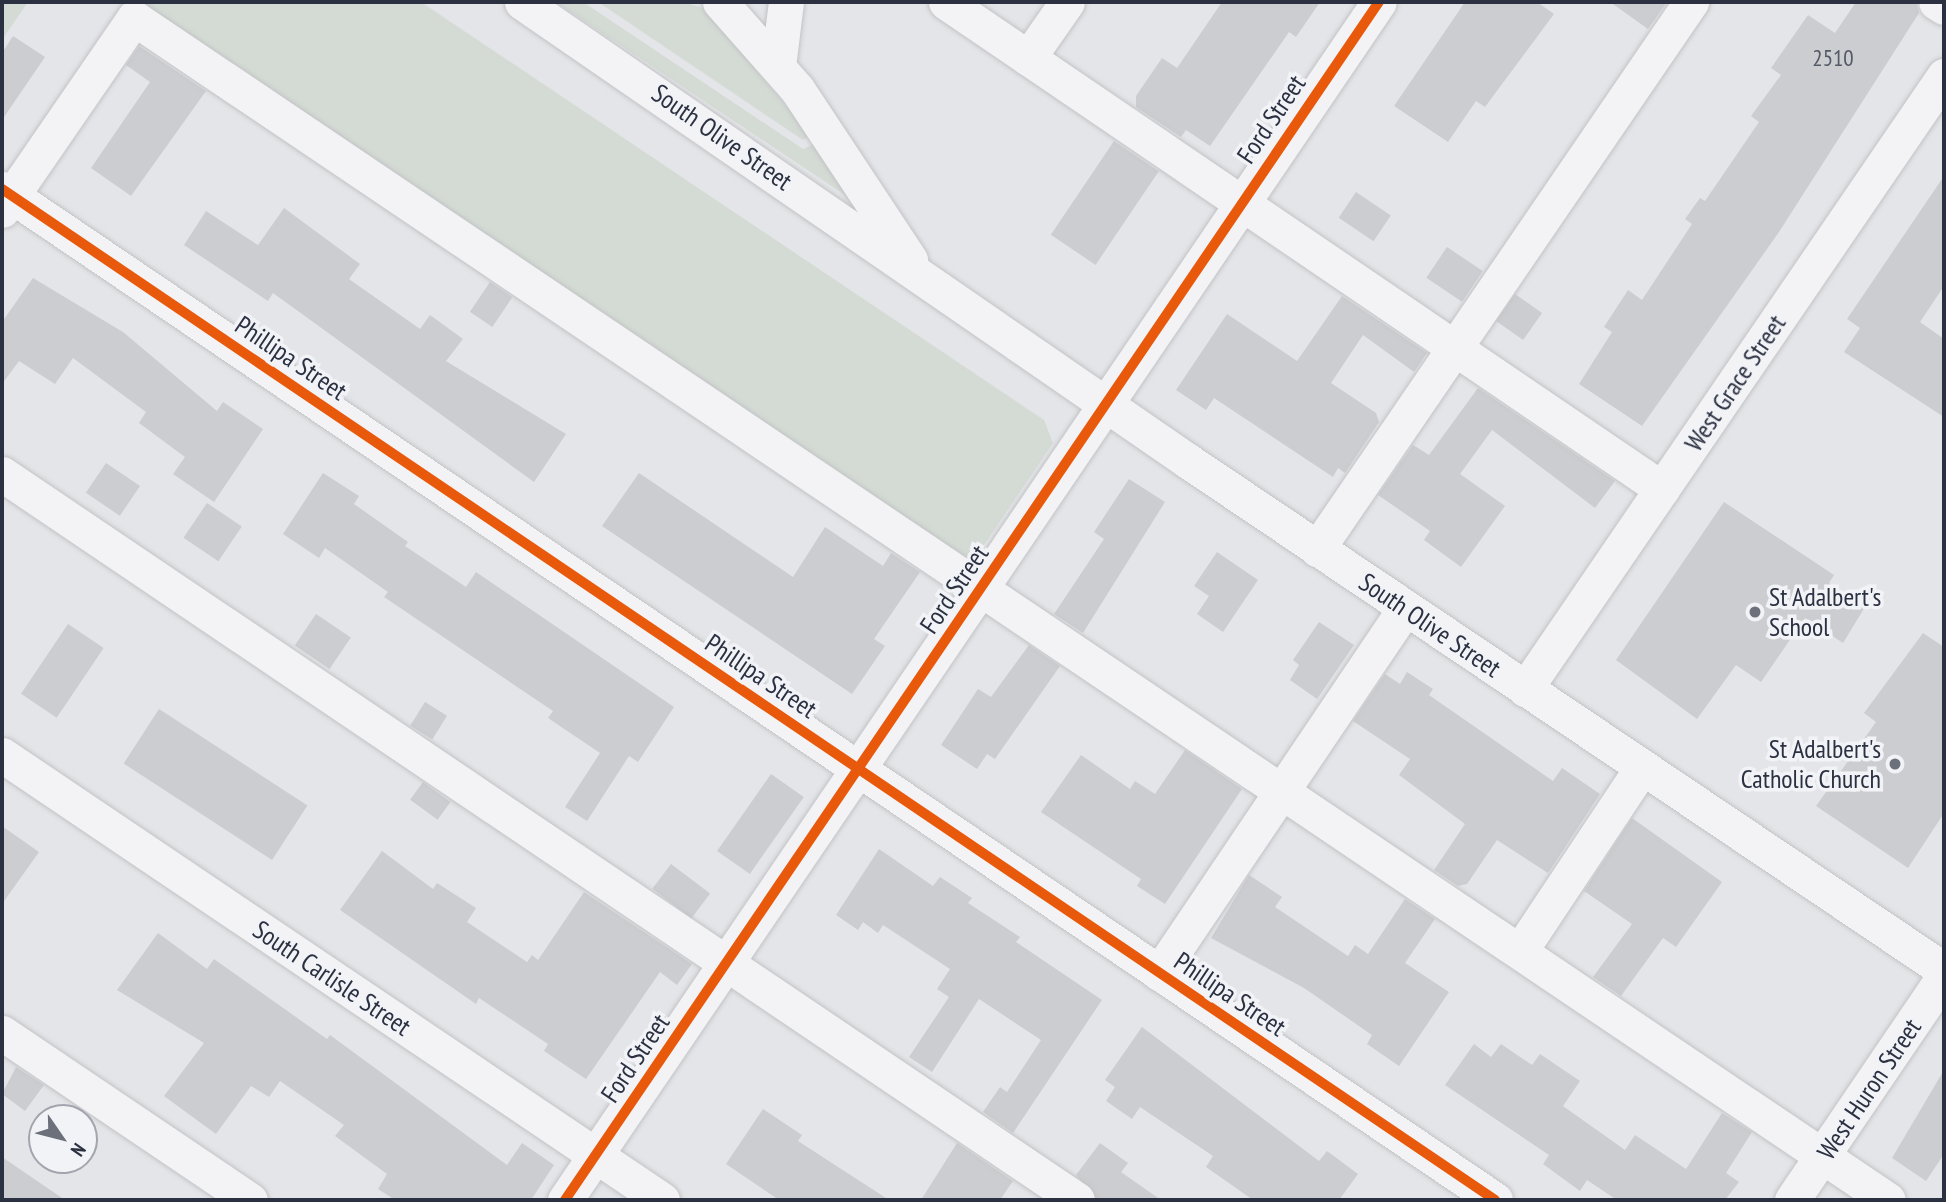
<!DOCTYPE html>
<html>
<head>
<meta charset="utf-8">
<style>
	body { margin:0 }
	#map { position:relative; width:1946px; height:1202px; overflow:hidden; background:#e4e5e8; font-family:"PT Sans Narrow",sans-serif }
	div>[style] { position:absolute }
	.green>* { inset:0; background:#d4dbd4 }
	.building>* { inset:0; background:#cccdd0; transform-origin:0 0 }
	.roads { filter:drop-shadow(0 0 2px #c2c3c6) drop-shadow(0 0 2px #c2c3c6) }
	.minor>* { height:35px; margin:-17.5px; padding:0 17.5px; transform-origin:17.5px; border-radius:17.5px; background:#f3f3f5 }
	.cycleway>* { height:10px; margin:-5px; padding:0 5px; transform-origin:5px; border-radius:5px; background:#e8590c }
	.dots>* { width:19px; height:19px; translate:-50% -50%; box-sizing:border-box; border:4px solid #f2f3f7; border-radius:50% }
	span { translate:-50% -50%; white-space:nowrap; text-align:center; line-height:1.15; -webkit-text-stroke:7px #f2f3f7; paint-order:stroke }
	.number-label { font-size:23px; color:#545966 }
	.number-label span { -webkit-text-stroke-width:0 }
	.street-label { font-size:26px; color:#2b3141 }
	.poi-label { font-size:26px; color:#2b3141 }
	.left { translate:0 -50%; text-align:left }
	.right { translate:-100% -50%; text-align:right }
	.frame { position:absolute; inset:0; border:4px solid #2b3141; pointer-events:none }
	.north { position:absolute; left:28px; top:1104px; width:70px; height:70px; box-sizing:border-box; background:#f2f3f7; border:2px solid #a2a5ae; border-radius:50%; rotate:125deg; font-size:19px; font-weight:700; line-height:28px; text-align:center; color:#2b3141 }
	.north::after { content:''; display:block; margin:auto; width:24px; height:32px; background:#6c707b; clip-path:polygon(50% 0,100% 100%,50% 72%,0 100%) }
</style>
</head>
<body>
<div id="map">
	<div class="green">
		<div style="clip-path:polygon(2px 2px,28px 2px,2px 40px)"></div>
		<div style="clip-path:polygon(131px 2px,421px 2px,1044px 420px,1053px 443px,967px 570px)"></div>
		<div style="clip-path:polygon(556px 2px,583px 2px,803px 149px,816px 143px,851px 199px)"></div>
		<div style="clip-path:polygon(598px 2px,683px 2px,703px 8px,811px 135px,803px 140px)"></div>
	</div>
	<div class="building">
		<div style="clip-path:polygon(1222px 2px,1320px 2px,1296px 37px,1289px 32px,1210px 146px,1186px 130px,1181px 137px,1136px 107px,1136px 96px,1162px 58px,1177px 68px)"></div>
		<div style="clip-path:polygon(1465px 2px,1537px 2px,1554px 14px,1485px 107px,1476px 101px,1448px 142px,1394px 106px)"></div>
		<div style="clip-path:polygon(1610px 2px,1667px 2px,1648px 29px)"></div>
		<div style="clip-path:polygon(1856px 2px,1916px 2px,1919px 13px,1779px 232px,1642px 426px,1579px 384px,1612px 332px,1604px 327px,1628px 290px,1642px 300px,1692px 224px,1685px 219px,1700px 198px,1705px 201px,1759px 122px,1751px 116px,1781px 75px,1771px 68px,1808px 15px,1835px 33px)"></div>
		<div style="clip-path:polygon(13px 36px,45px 57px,2px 120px,2px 53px)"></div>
		<div style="clip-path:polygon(139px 46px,206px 91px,131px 196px,91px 168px,150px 82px,126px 65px)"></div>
		<div style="left:1114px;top:141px;width:54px;height:113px;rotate:34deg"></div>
		<div style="clip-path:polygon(1944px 176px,1944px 286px,1920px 322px,1944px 339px,1944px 417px,1844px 352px,1860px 328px,1847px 319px)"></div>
		<div style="left:1356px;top:192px;width:42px;height:31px;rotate:34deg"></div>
		<div style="clip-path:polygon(284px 208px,360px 264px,349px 279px,420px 329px,430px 315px,463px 339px,446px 361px,566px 434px,534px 482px,273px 293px,268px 301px,184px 245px,206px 211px,258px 245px)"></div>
		<div style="left:1447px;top:247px;width:43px;height:37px;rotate:34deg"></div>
		<div style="clip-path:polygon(33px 278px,123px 332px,217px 411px,223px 402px,263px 429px,214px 502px,173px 474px,185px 457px,139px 423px,146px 412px,73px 358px,55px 384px,19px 361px,2px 384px,2px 322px)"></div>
		<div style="left:490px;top:282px;width:27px;height:36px;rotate:34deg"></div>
		<div style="left:1515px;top:294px;width:33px;height:33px;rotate:35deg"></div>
		<div style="clip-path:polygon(1342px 296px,1427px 353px,1414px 372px,1363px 335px,1331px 383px,1376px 413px,1379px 422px,1345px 473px,1338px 468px,1333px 477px,1214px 398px,1206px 410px,1176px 390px,1227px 314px,1297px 361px)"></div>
		<div style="clip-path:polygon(1478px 388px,1615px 481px,1595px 508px,1492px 430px,1460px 474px,1505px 506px,1461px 567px,1424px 540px,1430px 531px,1378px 495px,1413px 445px,1429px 455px)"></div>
		<div style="left:106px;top:463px;width:41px;height:36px;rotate:34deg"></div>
		<div style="clip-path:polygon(323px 473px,359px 496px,354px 504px,408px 542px,405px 546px,466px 587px,476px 572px,674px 707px,638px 762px,629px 756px,587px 821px,565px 807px,600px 753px,548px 718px,553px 711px,384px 597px,388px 592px,325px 548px,319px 558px,283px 534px)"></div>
		<div style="clip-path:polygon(639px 473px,793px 577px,825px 527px,883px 566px,891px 553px,920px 572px,874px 639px,885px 646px,852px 694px,602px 526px)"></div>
		<div style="clip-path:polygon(1129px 479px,1165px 502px,1083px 633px,1054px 614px,1104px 539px,1094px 532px)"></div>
		<div style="clip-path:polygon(1724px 502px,1834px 575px,1829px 583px,1865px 607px,1843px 643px,1805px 618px,1761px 682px,1736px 665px,1697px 719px,1616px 660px)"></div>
		<div style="left:207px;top:503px;width:42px;height:42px;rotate:34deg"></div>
		<div style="clip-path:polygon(1217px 552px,1258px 580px,1223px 632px,1197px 614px,1209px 596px,1194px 586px)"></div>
		<div style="left:316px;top:614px;width:42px;height:38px;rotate:34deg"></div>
		<div style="clip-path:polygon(1319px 622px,1354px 645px,1317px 699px,1290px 680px,1299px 665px,1293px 660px)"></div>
		<div style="left:68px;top:624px;width:43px;height:84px;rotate:34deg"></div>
		<div style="clip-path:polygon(1923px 633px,1944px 647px,1944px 813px,1908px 868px,1816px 806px,1876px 722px,1864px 713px)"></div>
		<div style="clip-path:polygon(1029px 645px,1060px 666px,995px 759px,987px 754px,977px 769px,941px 745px,978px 689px,991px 697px)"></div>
		<div style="clip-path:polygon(1407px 672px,1433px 689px,1429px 695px,1553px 781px,1562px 768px,1600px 794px,1548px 873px,1497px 840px,1467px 884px,1458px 886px,1434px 870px,1465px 824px,1399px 775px,1410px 759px,1353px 721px,1385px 674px,1400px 684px)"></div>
		<div style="left:425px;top:702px;width:26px;height:28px;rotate:32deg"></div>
		<div style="left:159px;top:709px;width:177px;height:65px;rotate:33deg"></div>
		<div style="clip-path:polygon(1185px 750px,1242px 789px,1165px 904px,1137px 886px,1141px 879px,1041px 812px,1081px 755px,1130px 789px,1135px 781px,1155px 794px)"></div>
		<div style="left:771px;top:774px;width:40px;height:94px;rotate:35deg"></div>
		<div style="left:423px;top:782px;width:34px;height:22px;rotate:36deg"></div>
		<div style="clip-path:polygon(1632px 818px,1722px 882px,1676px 947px,1663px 938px,1621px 996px,1593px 977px,1632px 924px,1584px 891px)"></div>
		<div style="clip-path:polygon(2px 826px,39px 852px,2px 904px)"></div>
		<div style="clip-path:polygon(879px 849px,933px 886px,940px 877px,972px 898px,968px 903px,1020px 937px,1016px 942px,1102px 1000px,1013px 1133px,983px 1112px,1000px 1087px,1007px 1092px,1041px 1040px,979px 999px,932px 1072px,909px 1057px,949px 997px,937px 989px,950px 969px,883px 925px,878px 933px,863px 922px,858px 930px,836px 915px)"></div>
		<div style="clip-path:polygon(382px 851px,433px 889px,437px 883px,476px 908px,467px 922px,527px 962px,532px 955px,538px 960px,584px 892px,692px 964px,677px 985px,660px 972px,586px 1079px,544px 1051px,548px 1044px,479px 998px,476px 1004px,340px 910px)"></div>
		<div style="left:671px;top:864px;width:49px;height:31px;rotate:37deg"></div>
		<div style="clip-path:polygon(1249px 875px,1282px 897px,1275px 907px,1348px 956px,1355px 945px,1368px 954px,1405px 899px,1435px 919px,1405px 963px,1449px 992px,1399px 1066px,1367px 1044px,1372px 1035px,1304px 988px,1211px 938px)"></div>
		<div style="clip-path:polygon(158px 933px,207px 969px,214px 959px,327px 1039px,330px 1035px,507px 1165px,522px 1143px,554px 1165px,531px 1200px,395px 1200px,378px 1189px,387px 1174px,335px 1136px,344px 1125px,280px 1081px,269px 1097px,251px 1086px,216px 1134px,164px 1096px,204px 1043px,117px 990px)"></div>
		<div style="clip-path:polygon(1142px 1027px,1319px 1161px,1327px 1151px,1358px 1174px,1339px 1200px,1253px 1200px,1206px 1167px,1213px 1156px,1140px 1107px,1132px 1119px,1106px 1101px,1115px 1087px,1105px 1080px)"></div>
		<div style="clip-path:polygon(1474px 1044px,1491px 1057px,1501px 1044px,1532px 1065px,1540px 1054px,1580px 1081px,1563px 1106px,1625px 1150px,1635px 1135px,1686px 1169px,1722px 1113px,1752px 1132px,1726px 1173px,1739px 1182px,1725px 1200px,1617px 1200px,1587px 1180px,1580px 1191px,1543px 1164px,1549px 1155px,1445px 1085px)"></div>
		<div style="clip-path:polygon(16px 1067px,44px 1085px,25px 1111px,2px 1094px)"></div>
		<div style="clip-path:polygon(1944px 1070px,1944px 1154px,1926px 1181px,1892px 1158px)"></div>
		<div style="clip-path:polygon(763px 1109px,802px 1135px,798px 1141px,889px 1200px,779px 1200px,726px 1164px)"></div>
		<div style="clip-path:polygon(957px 1143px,1013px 1181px,1000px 1200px,921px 1200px)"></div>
		<div style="clip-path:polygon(1100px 1143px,1128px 1163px,1121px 1172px,1161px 1200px,1097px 1200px,1076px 1175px)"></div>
		<div style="clip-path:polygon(2px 1157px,65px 1200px,2px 1200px)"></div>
	</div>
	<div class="roads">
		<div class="minor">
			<div style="left:522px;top:2px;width:809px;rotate:34.57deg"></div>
			<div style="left:1188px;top:461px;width:911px;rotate:33.95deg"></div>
			<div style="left:720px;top:2px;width:116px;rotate:48.5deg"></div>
			<div style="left:797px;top:89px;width:205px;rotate:56.5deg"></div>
			<div style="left:946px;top:2px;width:866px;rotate:34.22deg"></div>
			<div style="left:1936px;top:2px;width:9px;rotate:32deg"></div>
			<div style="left:1028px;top:58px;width:68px;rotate:-55.1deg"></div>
			<div style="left:778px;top:66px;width:64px;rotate:-82.9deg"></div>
			<div style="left:2px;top:189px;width:1803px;rotate:34.1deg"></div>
			<div style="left:2px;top:210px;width:233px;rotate:-55.5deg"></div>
			<div style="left:134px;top:18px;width:2115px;rotate:33.98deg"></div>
			<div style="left:2px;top:474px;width:1297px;rotate:34.03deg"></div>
			<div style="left:1317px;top:549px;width:663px;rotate:-55.64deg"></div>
			<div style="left:1525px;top:689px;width:743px;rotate:-55.65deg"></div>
			<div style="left:2px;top:755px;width:796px;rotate:33.99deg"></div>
			<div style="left:1520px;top:951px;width:219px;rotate:-56.4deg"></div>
			<div style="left:1159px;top:973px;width:440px;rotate:-56deg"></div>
			<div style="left:2px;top:1033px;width:299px;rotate:34deg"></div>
			<div style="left:565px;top:1200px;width:1448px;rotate:-55.81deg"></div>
			<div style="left:1792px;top:1200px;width:271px;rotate:-55.8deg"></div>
		</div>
	</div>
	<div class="cycleway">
		<div style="left:2px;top:189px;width:1803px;rotate:34.1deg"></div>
		<div style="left:565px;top:1200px;width:1448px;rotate:-55.81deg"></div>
	</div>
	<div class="dots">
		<div style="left:1755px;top:612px;background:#6c707b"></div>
		<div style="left:1895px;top:764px;background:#6c707b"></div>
	</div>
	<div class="number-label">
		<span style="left:1833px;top:58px">2510</span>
	</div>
	<div class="street-label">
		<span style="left:1271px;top:119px;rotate:-56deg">Ford Street</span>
		<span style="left:722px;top:137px;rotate:35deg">South Olive Street</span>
		<span style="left:291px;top:358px;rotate:34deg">Phillipa Street</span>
		<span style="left:1735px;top:383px;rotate:-56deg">West Grace Street</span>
		<span style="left:954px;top:589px;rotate:-56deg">Ford Street</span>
		<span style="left:1430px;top:625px;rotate:34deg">South Olive Street</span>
		<span style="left:761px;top:676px;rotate:34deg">Phillipa Street</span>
		<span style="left:332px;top:978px;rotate:34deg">South Carlisle Street</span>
		<span style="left:1230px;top:994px;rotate:34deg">Phillipa Street</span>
		<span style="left:635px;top:1058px;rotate:-56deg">Ford Street</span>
		<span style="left:1869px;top:1089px;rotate:-56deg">West Huron Street</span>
	</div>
	<div class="poi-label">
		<span class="left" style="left:1769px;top:612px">St Adalbert's<br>School</span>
		<span class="right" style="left:1881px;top:764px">St Adalbert's<br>Catholic Church</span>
	</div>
	<div class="frame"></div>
	<div class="north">N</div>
</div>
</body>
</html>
